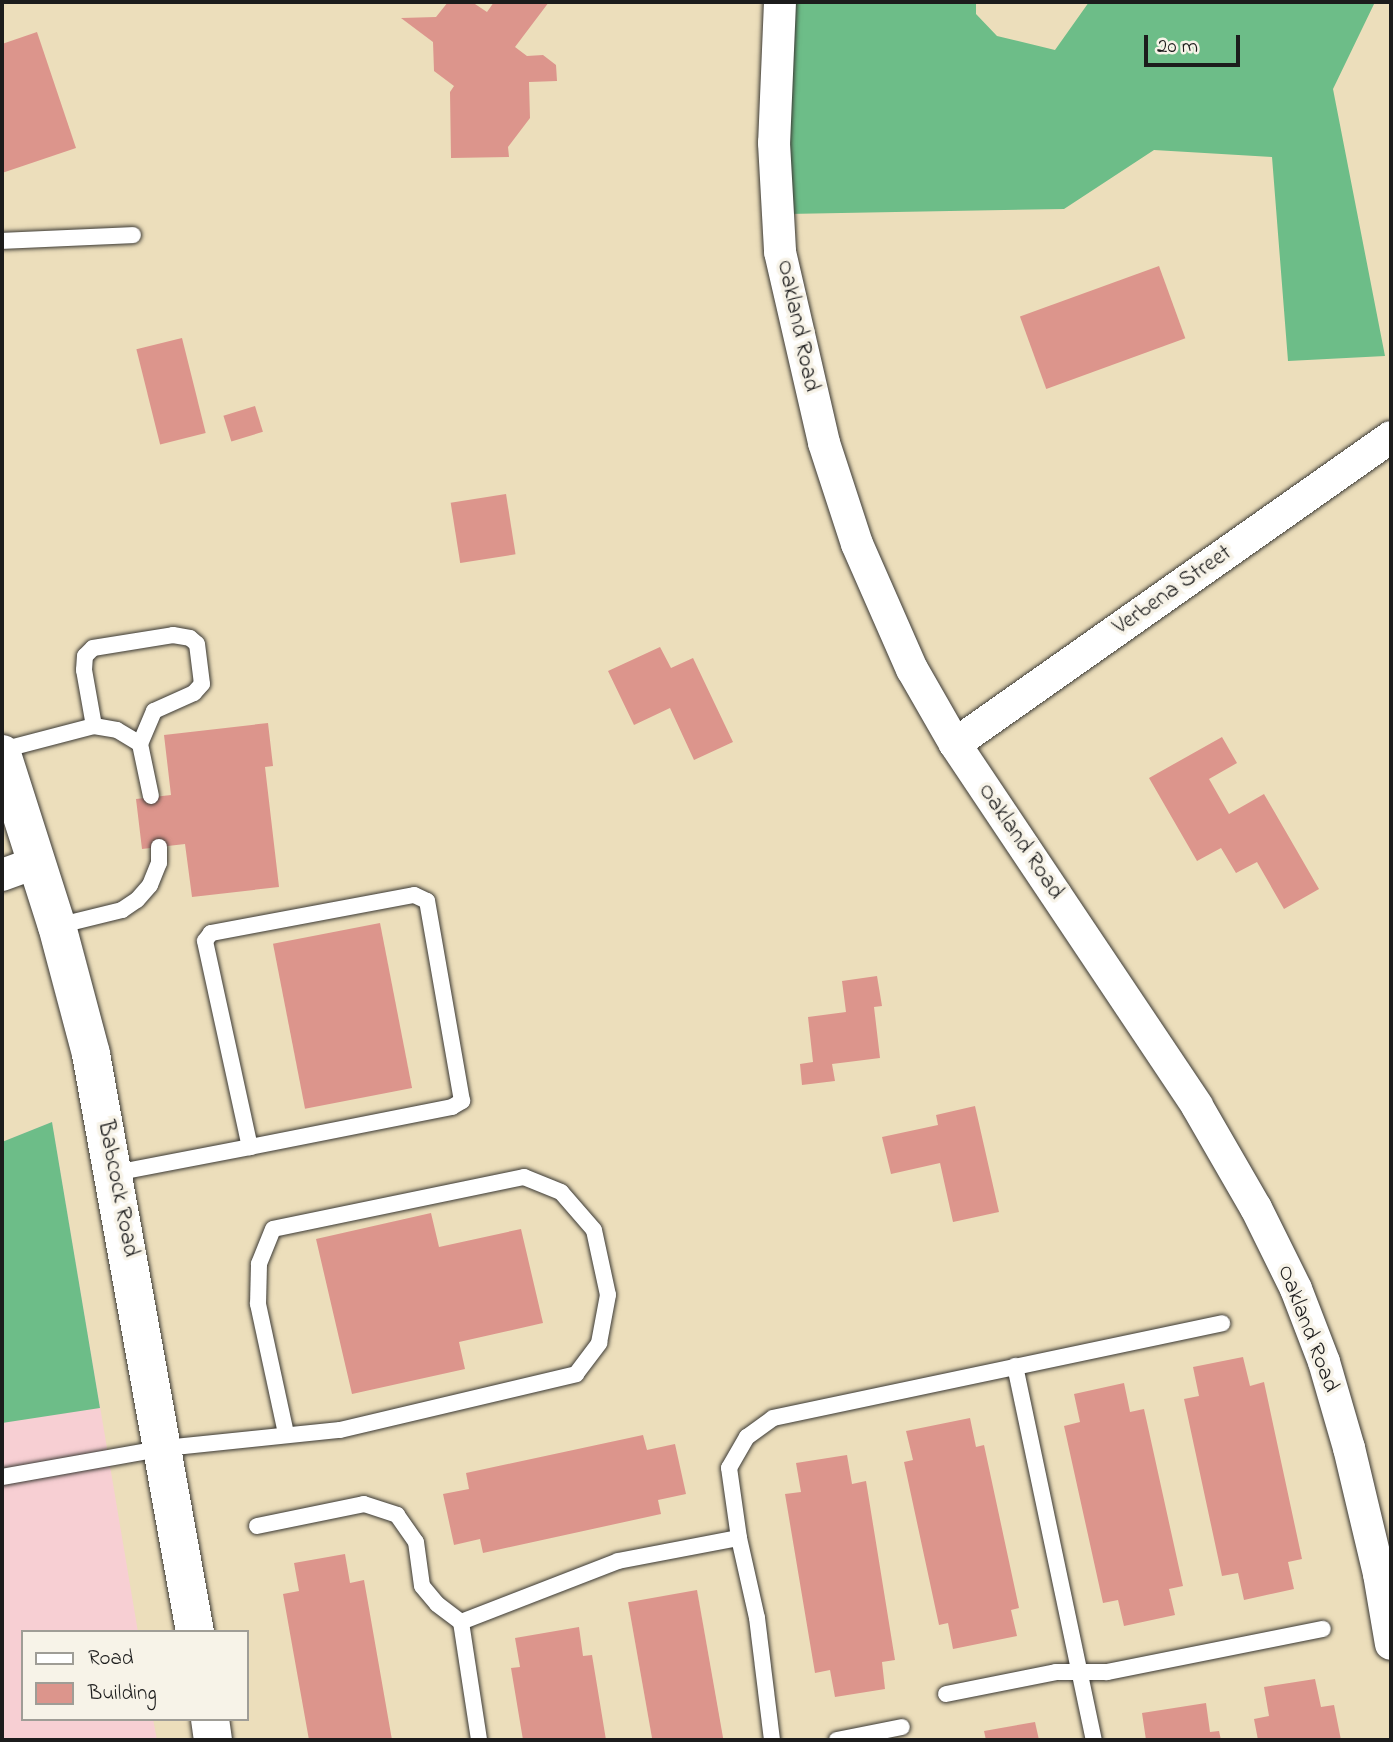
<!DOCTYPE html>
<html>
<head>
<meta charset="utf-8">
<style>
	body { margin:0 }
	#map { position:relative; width:1393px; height:1742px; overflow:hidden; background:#ecdebb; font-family:"Indie Flower",sans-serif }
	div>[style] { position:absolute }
	.built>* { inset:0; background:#f7cfd3 }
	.forest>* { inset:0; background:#6dbd88 }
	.building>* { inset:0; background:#dc958c; transform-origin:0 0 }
	.roads { filter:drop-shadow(0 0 2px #3b3934) drop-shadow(0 0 2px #3b3934) }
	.service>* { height:16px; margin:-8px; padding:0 8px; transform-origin:8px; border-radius:8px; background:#fff }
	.minor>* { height:32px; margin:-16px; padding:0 16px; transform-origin:16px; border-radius:16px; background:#fff }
	.secondary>* { height:38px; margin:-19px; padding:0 19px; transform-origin:19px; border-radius:19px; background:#fff }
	span { translate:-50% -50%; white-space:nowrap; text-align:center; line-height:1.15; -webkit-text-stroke:7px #f7f3e8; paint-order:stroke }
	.street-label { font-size:23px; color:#1c1c1c }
	.frame { position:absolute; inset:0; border:4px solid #1c1c1c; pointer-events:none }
	.legend { position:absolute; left:21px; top:1630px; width:228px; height:91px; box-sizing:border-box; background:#f7f3e8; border:2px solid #9f9d96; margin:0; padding:9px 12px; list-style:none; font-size:21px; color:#1c1c1c }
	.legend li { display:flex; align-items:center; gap:14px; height:35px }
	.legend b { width:35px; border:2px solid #9f9d96 }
	.scale { position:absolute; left:1144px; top:35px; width:96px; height:32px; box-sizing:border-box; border:4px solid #1c1c1c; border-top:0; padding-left:9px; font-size:21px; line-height:24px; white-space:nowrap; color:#1c1c1c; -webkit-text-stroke:5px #f7f3e8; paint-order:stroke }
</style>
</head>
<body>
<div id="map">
	<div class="built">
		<div style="clip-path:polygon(52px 1122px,138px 1632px,23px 1632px,23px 1719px,153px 1719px,157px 1740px,2px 1740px,2px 1142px)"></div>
	</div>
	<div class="forest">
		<div style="clip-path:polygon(791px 2px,976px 2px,976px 14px,997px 36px,1055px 50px,1089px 2px,1375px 2px,1333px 89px,1385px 356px,1288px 361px,1272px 157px,1154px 150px,1064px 209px,787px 214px)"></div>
		<div style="clip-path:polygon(52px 1122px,100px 1408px,2px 1423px,2px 1142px)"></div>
	</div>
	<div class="building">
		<div style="clip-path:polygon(448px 2px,472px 2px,487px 12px,494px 2px,549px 2px,515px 47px,527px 56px,543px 55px,556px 65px,557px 81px,529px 82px,530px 118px,508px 147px,509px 157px,451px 158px,450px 92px,454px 86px,434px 71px,433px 42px,401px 18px,436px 17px)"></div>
		<div style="clip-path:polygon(37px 32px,76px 148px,2px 173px,2px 44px)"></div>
		<div style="left:1159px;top:266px;width:77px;height:148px;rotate:70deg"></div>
		<div style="left:182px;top:338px;width:98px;height:47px;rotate:76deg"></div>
		<div style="left:255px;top:406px;width:27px;height:33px;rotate:73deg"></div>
		<div style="left:506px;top:494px;width:61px;height:56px;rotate:81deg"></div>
		<div style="clip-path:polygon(660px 647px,671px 668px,693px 658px,733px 742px,694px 760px,670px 708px,634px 725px,608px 671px)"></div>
		<div style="clip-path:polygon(268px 723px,273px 766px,265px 767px,279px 887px,192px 897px,185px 844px,142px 849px,136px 799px,171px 795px,164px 735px)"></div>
		<div style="clip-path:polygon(1222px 737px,1237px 763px,1209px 779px,1229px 814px,1264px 794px,1319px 889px,1284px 909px,1257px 862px,1236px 873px,1221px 848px,1197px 861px,1149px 778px)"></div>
		<div style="left:380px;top:923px;width:168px;height:109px;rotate:79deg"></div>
		<div style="clip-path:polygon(877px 976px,882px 1006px,874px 1007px,880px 1058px,832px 1064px,835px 1081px,802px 1085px,800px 1064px,813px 1062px,808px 1017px,846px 1012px,842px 981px)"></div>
		<div style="clip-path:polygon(975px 1106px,999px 1212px,953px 1222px,940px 1163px,891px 1174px,882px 1137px,938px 1125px,936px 1115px)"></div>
		<div style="clip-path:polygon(431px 1213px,439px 1247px,521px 1229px,543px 1323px,459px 1342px,465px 1369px,352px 1394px,316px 1239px)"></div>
		<div style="clip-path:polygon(1243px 1357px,1250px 1386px,1264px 1382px,1302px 1559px,1288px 1562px,1294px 1589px,1244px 1600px,1238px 1573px,1222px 1576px,1184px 1399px,1199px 1396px,1193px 1367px)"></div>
		<div style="clip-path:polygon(1124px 1383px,1130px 1412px,1144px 1409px,1183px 1586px,1169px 1589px,1175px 1615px,1124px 1626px,1118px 1600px,1103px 1603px,1064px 1426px,1080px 1422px,1074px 1394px)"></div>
		<div style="clip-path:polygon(970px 1418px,976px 1447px,984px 1445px,1019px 1608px,1011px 1610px,1017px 1636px,953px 1649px,948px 1623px,939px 1625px,904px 1462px,913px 1460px,906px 1431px)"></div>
		<div style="clip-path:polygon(643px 1435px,647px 1450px,675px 1444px,686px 1494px,658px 1500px,661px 1514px,483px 1553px,480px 1539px,454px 1545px,443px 1494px,469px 1489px,466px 1473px)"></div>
		<div style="clip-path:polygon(847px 1455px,852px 1484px,866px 1481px,895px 1660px,882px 1662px,885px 1689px,835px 1697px,830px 1670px,815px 1673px,785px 1494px,801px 1492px,796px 1463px)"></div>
		<div style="clip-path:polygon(345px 1554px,350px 1583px,364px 1580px,392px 1740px,309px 1740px,283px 1594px,299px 1591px,294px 1563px)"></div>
		<div style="left:697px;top:1590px;width:152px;height:70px;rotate:80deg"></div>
		<div style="clip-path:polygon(579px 1627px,583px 1656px,592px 1655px,606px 1740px,523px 1740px,511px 1668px,520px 1667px,515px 1638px)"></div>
		<div style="clip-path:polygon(1315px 1679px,1321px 1707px,1334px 1705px,1341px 1740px,1258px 1740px,1254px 1719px,1269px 1716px,1264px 1687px)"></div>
		<div style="clip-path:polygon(1206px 1703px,1210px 1732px,1219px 1731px,1221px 1740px,1146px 1740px,1142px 1713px)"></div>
		<div style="clip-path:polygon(1035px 1722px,1039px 1740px,986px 1740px,984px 1731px)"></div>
	</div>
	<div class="roads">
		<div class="service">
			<div style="left:2px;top:241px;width:131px;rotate:-2.6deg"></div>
			<div style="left:94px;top:726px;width:57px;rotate:-100.1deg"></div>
			<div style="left:84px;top:670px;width:14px;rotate:-86deg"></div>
			<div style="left:85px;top:656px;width:11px;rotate:-45deg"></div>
			<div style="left:93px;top:648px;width:81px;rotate:-9.2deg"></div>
			<div style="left:173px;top:635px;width:17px;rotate:10deg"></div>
			<div style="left:190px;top:638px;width:9px;rotate:41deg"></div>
			<div style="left:197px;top:644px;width:40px;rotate:82.9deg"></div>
			<div style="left:202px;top:684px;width:12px;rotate:132deg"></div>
			<div style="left:194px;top:693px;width:44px;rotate:155.8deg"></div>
			<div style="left:154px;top:711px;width:36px;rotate:113deg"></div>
			<div style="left:2px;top:750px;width:95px;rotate:-14.6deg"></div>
			<div style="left:94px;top:726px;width:23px;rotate:10deg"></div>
			<div style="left:117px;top:730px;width:27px;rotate:31deg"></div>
			<div style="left:140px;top:744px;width:53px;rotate:78.1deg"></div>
			<div style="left:57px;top:926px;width:67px;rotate:-13.8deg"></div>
			<div style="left:122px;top:910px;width:18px;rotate:-34deg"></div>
			<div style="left:137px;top:900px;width:20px;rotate:-49deg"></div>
			<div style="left:150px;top:885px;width:24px;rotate:-68deg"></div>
			<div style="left:159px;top:863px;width:16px;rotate:-90deg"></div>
			<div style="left:115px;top:1173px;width:137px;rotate:-10.9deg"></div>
			<div style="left:250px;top:1147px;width:206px;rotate:-11.2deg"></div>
			<div style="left:452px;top:1107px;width:12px;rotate:-31deg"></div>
			<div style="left:462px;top:1101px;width:203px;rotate:-99.9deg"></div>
			<div style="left:427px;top:901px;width:14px;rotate:-155deg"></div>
			<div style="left:414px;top:895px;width:207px;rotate:169.4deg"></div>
			<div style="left:211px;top:933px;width:10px;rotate:127deg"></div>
			<div style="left:205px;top:941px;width:211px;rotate:77.7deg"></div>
			<div style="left:1015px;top:1366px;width:382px;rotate:78.1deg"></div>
			<div style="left:2px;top:1477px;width:166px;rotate:-10.1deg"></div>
			<div style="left:165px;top:1448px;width:176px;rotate:-5.9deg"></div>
			<div style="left:340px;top:1430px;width:243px;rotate:-13.3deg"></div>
			<div style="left:576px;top:1374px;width:39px;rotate:-53deg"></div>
			<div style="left:599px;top:1343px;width:49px;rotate:-79.4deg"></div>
			<div style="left:608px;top:1295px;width:66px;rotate:-102.2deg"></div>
			<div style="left:594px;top:1230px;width:50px;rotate:-131deg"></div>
			<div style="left:561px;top:1192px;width:40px;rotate:-158deg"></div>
			<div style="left:524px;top:1177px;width:256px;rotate:168.3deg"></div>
			<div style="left:273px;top:1229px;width:38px;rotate:112deg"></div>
			<div style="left:259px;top:1264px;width:40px;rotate:91.4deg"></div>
			<div style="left:258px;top:1304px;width:133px;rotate:77.8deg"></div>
			<div style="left:257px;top:1526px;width:109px;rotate:-11.6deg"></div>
			<div style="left:364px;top:1504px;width:35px;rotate:18deg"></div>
			<div style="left:397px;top:1515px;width:33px;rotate:55deg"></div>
			<div style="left:416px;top:1542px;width:44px;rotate:82.2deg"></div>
			<div style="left:422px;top:1586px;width:23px;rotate:50deg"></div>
			<div style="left:437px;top:1604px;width:30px;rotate:37deg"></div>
			<div style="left:461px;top:1622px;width:119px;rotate:81.3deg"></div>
			<div style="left:461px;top:1622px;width:168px;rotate:-21.2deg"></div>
			<div style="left:618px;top:1561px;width:123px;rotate:-10.8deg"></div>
			<div style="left:946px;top:1694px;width:112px;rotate:-11.3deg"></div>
			<div style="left:1056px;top:1672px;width:51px"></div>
			<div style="left:1107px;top:1672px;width:220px;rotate:-11.3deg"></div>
			<div style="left:772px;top:1740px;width:123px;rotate:-97deg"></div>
			<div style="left:757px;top:1618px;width:82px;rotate:-102.7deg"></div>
			<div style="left:739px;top:1538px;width:71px;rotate:-98.1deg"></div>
			<div style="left:729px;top:1468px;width:36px;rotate:-60deg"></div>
			<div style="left:747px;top:1437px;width:32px;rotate:-36deg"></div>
			<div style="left:773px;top:1418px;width:459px;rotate:-11.9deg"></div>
			<div style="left:837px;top:1740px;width:66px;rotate:-11.3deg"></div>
		</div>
		<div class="minor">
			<div style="left:780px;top:2px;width:141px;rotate:92.4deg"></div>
			<div style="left:774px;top:143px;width:109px;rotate:86.8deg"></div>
			<div style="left:780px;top:252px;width:196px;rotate:77deg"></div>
			<div style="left:824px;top:443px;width:106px;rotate:71.9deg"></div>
			<div style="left:857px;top:544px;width:137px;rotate:66.3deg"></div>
			<div style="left:912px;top:669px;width:86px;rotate:60.2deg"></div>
			<div style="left:955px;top:744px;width:435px;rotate:56.2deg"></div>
			<div style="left:1197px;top:1106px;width:118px;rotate:60deg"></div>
			<div style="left:1256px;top:1208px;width:90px;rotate:63.7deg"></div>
			<div style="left:1296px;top:1289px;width:78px;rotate:69deg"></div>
			<div style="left:1324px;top:1362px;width:90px;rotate:73.8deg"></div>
			<div style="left:1349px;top:1448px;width:130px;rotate:76.6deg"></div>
			<div style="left:1379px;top:1574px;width:71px;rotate:80.3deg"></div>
			<div style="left:955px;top:744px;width:533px;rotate:-35.15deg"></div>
			<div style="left:2px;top:875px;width:35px;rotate:-20deg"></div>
		</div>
		<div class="secondary">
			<div style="left:2px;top:754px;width:181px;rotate:72.3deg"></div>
			<div style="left:57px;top:926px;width:132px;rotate:75.1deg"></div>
			<div style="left:91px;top:1054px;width:587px;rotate:79.8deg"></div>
			<div style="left:210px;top:1719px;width:21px;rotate:82deg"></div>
		</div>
	</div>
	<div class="street-label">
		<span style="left:797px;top:326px;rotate:78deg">Oakland Road</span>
		<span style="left:1173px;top:591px;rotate:-35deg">Verbena Street</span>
		<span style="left:1020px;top:842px;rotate:56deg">Oakland Road</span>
		<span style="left:117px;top:1189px;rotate:79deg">Babcock Road</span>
		<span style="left:1307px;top:1329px;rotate:69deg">Oakland Road</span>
	</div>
	<div class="frame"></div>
	<ul class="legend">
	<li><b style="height:9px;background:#fff"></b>Road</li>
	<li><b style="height:19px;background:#dc958c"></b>Building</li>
	</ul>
	<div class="scale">20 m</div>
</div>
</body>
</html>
